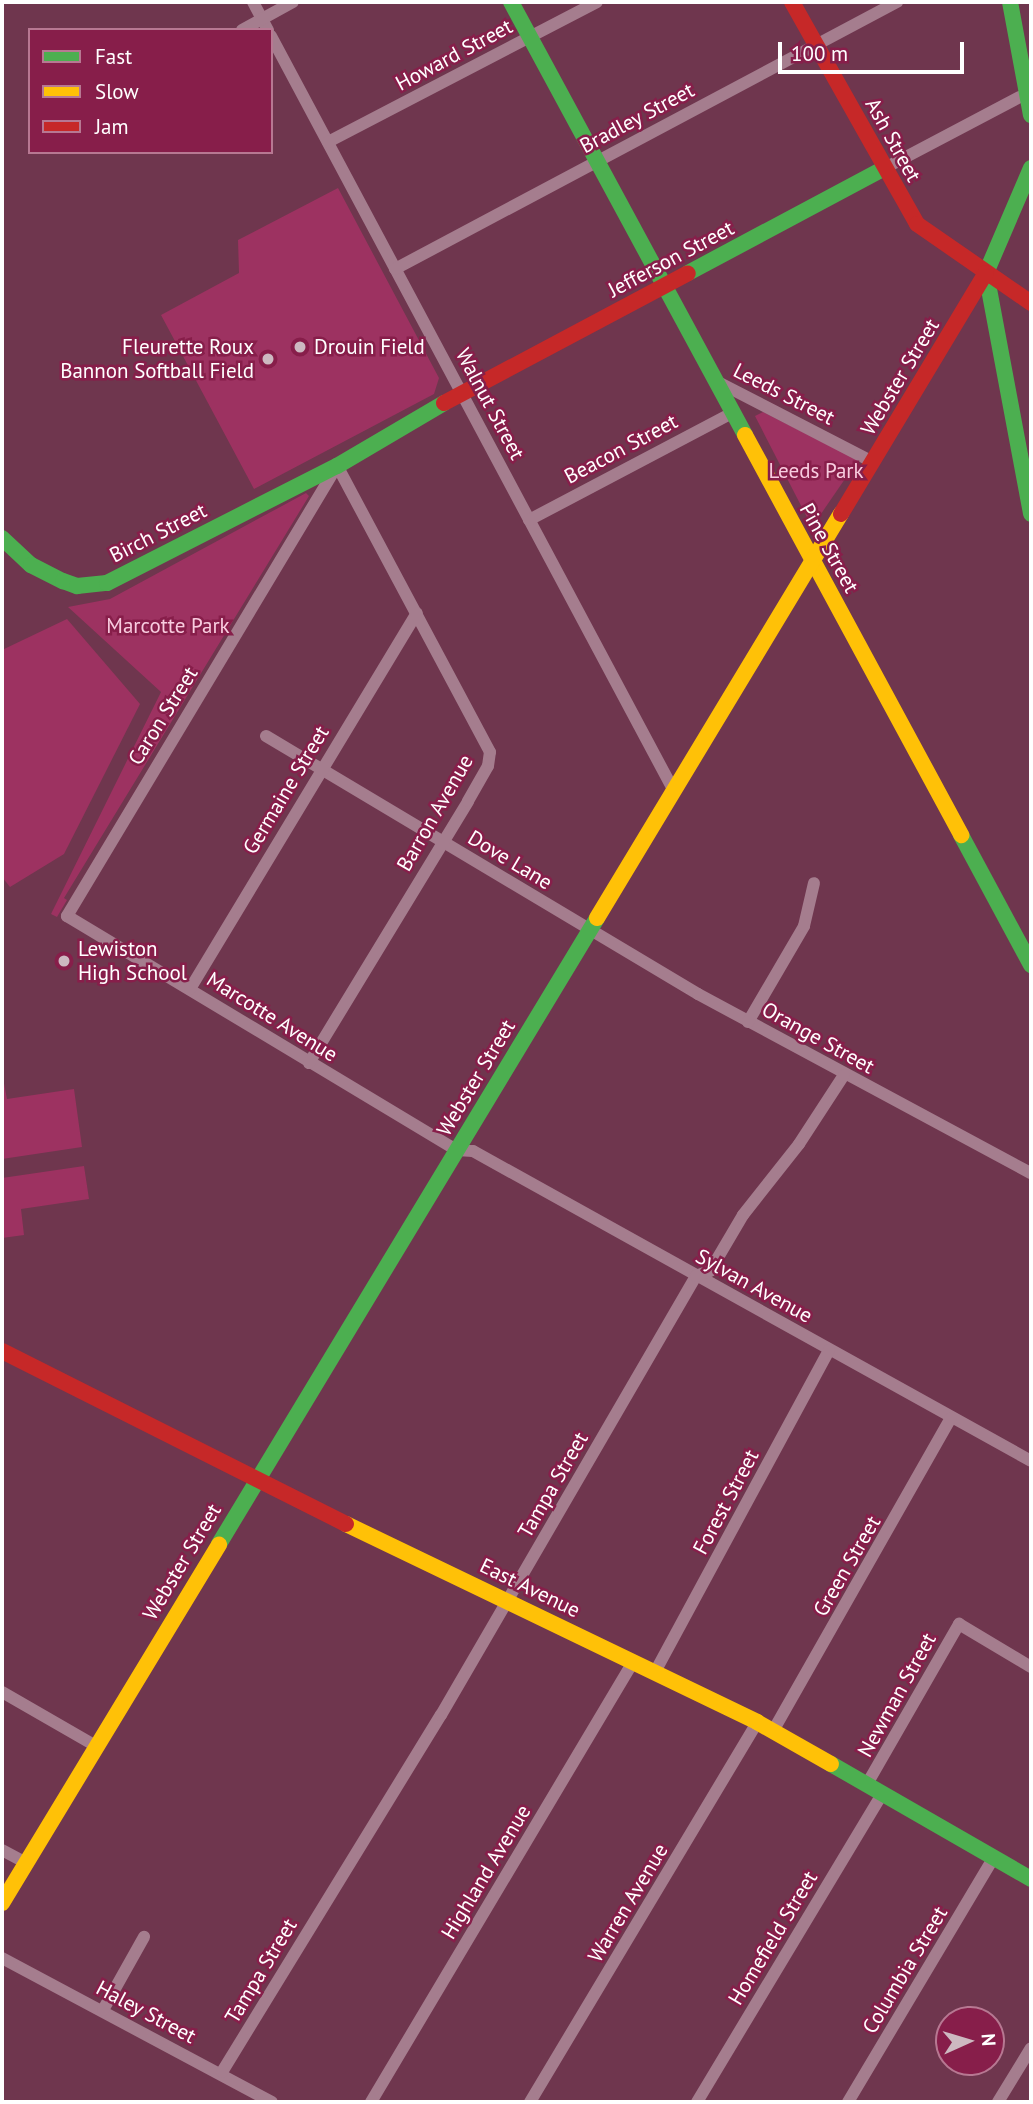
<!DOCTYPE html>
<html>
<head>
<meta charset="utf-8">
<style>
	body { margin:0 }
	#map { position:relative; width:1033px; height:2104px; overflow:hidden; background:#6f364e; font-family:"PT Sans",sans-serif }
	div>[style] { position:absolute }
	.green>* { inset:0; background:#9d3261 }
	.street>* { height:12px; margin:-6px; padding:0 6px; transform-origin:6px; border-radius:6px; background:#a57d8e }
	.fast>* { height:16px; margin:-8px; padding:0 8px; transform-origin:8px; border-radius:8px; background:#4caf50 }
	.slow>* { height:16px; margin:-8px; padding:0 8px; transform-origin:8px; border-radius:8px; background:#ffc107 }
	.jam>* { height:16px; margin:-8px; padding:0 8px; transform-origin:8px; border-radius:8px; background:#c62828 }
	.dots>* { width:19px; height:19px; translate:-50% -50%; box-sizing:border-box; border:4px solid #871e4a; border-radius:50% }
	span { translate:-50% -50%; white-space:nowrap; text-align:center; line-height:1.15; -webkit-text-stroke:5px #871e4a; paint-order:stroke }
	.street-label { font-size:21px; color:#fff }
	.poi-label { font-size:21px; color:#fff }
	.right { translate:-100% -50%; text-align:right }
	.left { translate:0 -50%; text-align:left }
	.park-label { font-size:21px; color:#f8ccdf }
	.frame { position:absolute; inset:0; border:4px solid #fff; pointer-events:none }
	.legend { position:absolute; left:28px; top:28px; width:245px; height:126px; box-sizing:border-box; background:#871e4a; border:2px solid #b77892; margin:0; padding:9px 12px; list-style:none; font-size:21px; color:#fff }
	.legend li { display:flex; align-items:center; gap:14px; height:35px }
	.legend b { width:35px; border:2px solid #b77892 }
	.north { position:absolute; left:935px; top:2006px; width:70px; height:70px; box-sizing:border-box; background:#871e4a; border:2px solid #b77892; border-radius:50%; rotate:86deg; font-size:19px; font-weight:700; line-height:28px; text-align:center; color:#fff }
	.north::after { content:''; display:block; margin:auto; width:24px; height:32px; background:#cdb9c1; clip-path:polygon(50% 0,100% 100%,50% 72%,0 100%) }
	.scale { position:absolute; left:778px; top:42px; width:186px; height:32px; box-sizing:border-box; border:4px solid #fff; border-top:0; padding-left:9px; font-size:21px; line-height:24px; white-space:nowrap; color:#fff; -webkit-text-stroke:5px #871e4a; paint-order:stroke }
</style>
</head>
<body>
<div id="map">
	<div class="green">
		<div style="clip-path:polygon(338px 188px,439px 378px,434px 394px,254px 489px,161px 315px,239px 273px,238px 240px)"></div>
		<div style="clip-path:polygon(763px 412px,858px 460px,812px 527px,755px 416px)"></div>
		<div style="clip-path:polygon(306px 493px,309px 496px,64px 898px,67px 900px,57px 917px,51px 914px,161px 692px,68px 607px,110px 599px)"></div>
		<div style="clip-path:polygon(67px 619px,140px 704px,64px 854px,10px 887px,2px 877px,2px 650px)"></div>
		<div style="clip-path:polygon(2px 1073px,7px 1099px,74px 1089px,82px 1147px,2px 1159px)"></div>
		<div style="clip-path:polygon(84px 1166px,89px 1199px,21px 1209px,24px 1235px,2px 1238px,2px 1178px)"></div>
	</div>
	<div class="street">
		<div style="left:253px;top:2px;width:32px;rotate:62deg"></div>
		<div style="left:242px;top:30px;width:58px;rotate:-28.8deg"></div>
		<div style="left:271px;top:36px;width:856px;rotate:61.91deg"></div>
		<div style="left:328px;top:142px;width:303px;rotate:-27.5deg"></div>
		<div style="left:885px;top:168px;width:161px;rotate:-27.8deg"></div>
		<div style="left:395px;top:269px;width:569px;rotate:-28.01deg"></div>
		<div style="left:714px;top:380px;width:179px;rotate:27.3deg"></div>
		<div style="left:337px;top:466px;width:525px;rotate:120.96deg"></div>
		<div style="left:67px;top:916px;width:455px;rotate:31deg"></div>
		<div style="left:457px;top:1150px;width:16px;rotate:4deg"></div>
		<div style="left:473px;top:1151px;width:638px;rotate:29.05deg"></div>
		<div style="left:529px;top:520px;width:229px;rotate:-27.8deg"></div>
		<div style="left:266px;top:736px;width:503px;rotate:30.85deg"></div>
		<div style="left:698px;top:994px;width:378px;rotate:28.3deg"></div>
		<div style="left:190px;top:989px;width:439px;rotate:-58.9deg"></div>
		<div style="left:748px;top:1022px;width:111px;rotate:-59.7deg"></div>
		<div style="left:804px;top:926px;width:44px;rotate:-76.9deg"></div>
		<div style="left:309px;top:1063px;width:306px;rotate:-58.7deg"></div>
		<div style="left:468px;top:801px;width:40px;rotate:-60.3deg"></div>
		<div style="left:488px;top:766px;width:14px;rotate:-82deg"></div>
		<div style="left:490px;top:752px;width:324px;rotate:-118.1deg"></div>
		<div style="left:655px;top:1672px;width:366px;rotate:-61.6deg"></div>
		<div style="left:2px;top:1692px;width:108px;rotate:29.9deg"></div>
		<div style="left:773px;top:1731px;width:360px;rotate:-60.4deg"></div>
		<div style="left:867px;top:1784px;width:185px;rotate:-60.1deg"></div>
		<div style="left:959px;top:1624px;width:84px;rotate:30.8deg"></div>
		<div style="left:2px;top:1850px;width:27px;rotate:28deg"></div>
		<div style="left:2px;top:1958px;width:306px;rotate:28.1deg"></div>
		<div style="left:103px;top:2010px;width:84px;rotate:-60.7deg"></div>
		<div style="left:222px;top:2072px;width:419px;rotate:-58.5deg"></div>
		<div style="left:441px;top:1715px;width:508px;rotate:-59.85deg"></div>
		<div style="left:696px;top:1276px;width:15px;rotate:-20deg"></div>
		<div style="left:710px;top:1271px;width:65px;rotate:-59.5deg"></div>
		<div style="left:743px;top:1215px;width:90px;rotate:-51.7deg"></div>
		<div style="left:799px;top:1144px;width:82px;rotate:-56.9deg"></div>
		<div style="left:371px;top:2102px;width:512px;rotate:-59.23deg"></div>
		<div style="left:530px;top:2102px;width:443px;rotate:-59.1deg"></div>
		<div style="left:697px;top:2102px;width:361px;rotate:-59deg"></div>
		<div style="left:848px;top:2102px;width:285px;rotate:-59.2deg"></div>
		<div style="left:998px;top:2102px;width:63px;rotate:-58.6deg"></div>
	</div>
	<div class="fast">
		<div style="left:511px;top:2px;width:492px;rotate:61.6deg"></div>
		<div style="left:1010px;top:2px;width:115px;rotate:79.5deg"></div>
		<div style="left:1031px;top:168px;width:114px;rotate:113.2deg"></div>
		<div style="left:986px;top:273px;width:245px;rotate:79.4deg"></div>
		<div style="left:688px;top:273px;width:223px;rotate:-28.1deg"></div>
		<div style="left:2px;top:538px;width:40px;rotate:43deg"></div>
		<div style="left:31px;top:565px;width:36px;rotate:27deg"></div>
		<div style="left:63px;top:581px;width:15px;rotate:20deg"></div>
		<div style="left:77px;top:586px;width:30px;rotate:-6deg"></div>
		<div style="left:107px;top:583px;width:258px;rotate:-27deg"></div>
		<div style="left:337px;top:466px;width:124px;rotate:-30.5deg"></div>
		<div style="left:961px;top:835px;width:148px;rotate:61.7deg"></div>
		<div style="left:219px;top:1544px;width:731px;rotate:-58.87deg"></div>
		<div style="left:831px;top:1764px;width:231px;rotate:29.9deg"></div>
	</div>
	<div class="slow">
		<div style="left:745px;top:435px;width:455px;rotate:61.6deg"></div>
		<div style="left:597px;top:918px;width:472px;rotate:-58.9deg"></div>
		<div style="left:346px;top:1524px;width:456px;rotate:25.7deg"></div>
		<div style="left:757px;top:1722px;width:85px;rotate:29.6deg"></div>
		<div style="left:2px;top:1903px;width:419px;rotate:-58.8deg"></div>
	</div>
	<div class="jam">
		<div style="left:792px;top:2px;width:255px;rotate:60.6deg"></div>
		<div style="left:917px;top:224px;width:139px;rotate:34.7deg"></div>
		<div style="left:444px;top:403px;width:276px;rotate:-28deg"></div>
		<div style="left:841px;top:514px;width:281px;rotate:-59deg"></div>
		<div style="left:2px;top:1351px;width:385px;rotate:26.7deg"></div>
	</div>
	<div class="dots">
		<div style="left:300px;top:347px;background:#cdb9c1"></div>
		<div style="left:268px;top:359px;background:#cdb9c1"></div>
		<div style="left:64px;top:961px;background:#cdb9c1"></div>
	</div>
	<div class="street-label">
		<span style="left:454px;top:55px;rotate:-28deg">Howard Street</span>
		<span style="left:637px;top:118px;rotate:-28deg">Bradley Street</span>
		<span style="left:893px;top:140px;rotate:61deg">Ash Street</span>
		<span style="left:671px;top:259px;rotate:-28deg">Jefferson Street</span>
		<span style="left:900px;top:377px;rotate:-59deg">Webster Street</span>
		<span style="left:784px;top:394px;rotate:27deg">Leeds Street</span>
		<span style="left:490px;top:404px;rotate:62deg">Walnut Street</span>
		<span style="left:621px;top:449px;rotate:-28deg">Beacon Street</span>
		<span style="left:158px;top:533px;rotate:-27deg">Birch Street</span>
		<span style="left:829px;top:548px;rotate:61deg">Pine Street</span>
		<span style="left:163px;top:716px;rotate:-58deg">Caron Street</span>
		<span style="left:286px;top:790px;rotate:-59deg">Germaine Street</span>
		<span style="left:435px;top:813px;rotate:-60deg">Barron Avenue</span>
		<span style="left:510px;top:860px;rotate:31deg">Dove Lane</span>
		<span style="left:272px;top:1017px;rotate:32deg">Marcotte Avenue</span>
		<span style="left:818px;top:1038px;rotate:29deg">Orange Street</span>
		<span style="left:476px;top:1078px;rotate:-59deg">Webster Street</span>
		<span style="left:754px;top:1286px;rotate:29deg">Sylvan Avenue</span>
		<span style="left:553px;top:1485px;rotate:-60deg">Tampa Street</span>
		<span style="left:726px;top:1502px;rotate:-62deg">Forest Street</span>
		<span style="left:182px;top:1562px;rotate:-59deg">Webster Street</span>
		<span style="left:847px;top:1566px;rotate:-60deg">Green Street</span>
		<span style="left:530px;top:1588px;rotate:26deg">East Avenue</span>
		<span style="left:897px;top:1695px;rotate:-61deg">Newman Street</span>
		<span style="left:486px;top:1872px;rotate:-59deg">Highland Avenue</span>
		<span style="left:628px;top:1903px;rotate:-59deg">Warren Avenue</span>
		<span style="left:773px;top:1938px;rotate:-59deg">Homefield Street</span>
		<span style="left:905px;top:1970px;rotate:-59deg">Columbia Street</span>
		<span style="left:261px;top:1971px;rotate:-59deg">Tampa Street</span>
		<span style="left:146px;top:2012px;rotate:28deg">Haley Street</span>
	</div>
	<div class="poi-label">
		<span class="right" style="left:254px;top:359px">Fleurette Roux<br>Bannon Softball Field</span>
		<span class="left" style="left:314px;top:347px">Drouin Field</span>
		<span class="left" style="left:78px;top:961px">Lewiston<br>High School</span>
	</div>
	<div class="park-label">
		<span style="left:816px;top:471px">Leeds Park</span>
		<span style="left:168px;top:626px">Marcotte Park</span>
	</div>
	<div class="frame"></div>
	<ul class="legend">
	<li><b style="height:9px;background:#4caf50"></b>Fast</li>
	<li><b style="height:9px;background:#ffc107"></b>Slow</li>
	<li><b style="height:9px;background:#c62828"></b>Jam</li>
	</ul>
	<div class="north">N</div>
	<div class="scale">100 m</div>
</div>
</body>
</html>
